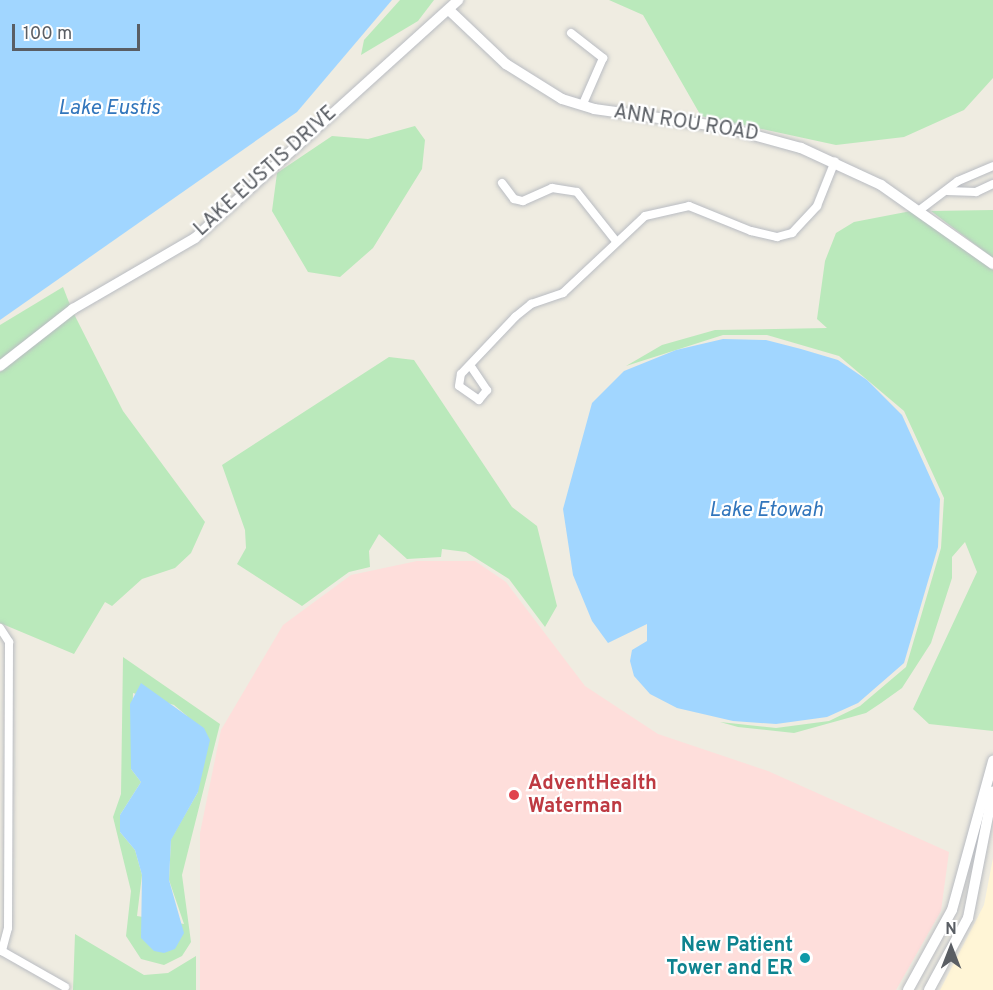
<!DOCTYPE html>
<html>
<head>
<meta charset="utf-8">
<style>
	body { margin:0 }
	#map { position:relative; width:993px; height:990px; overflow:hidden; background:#efece1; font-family:Overpass,sans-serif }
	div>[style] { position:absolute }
	.commercial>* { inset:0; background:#fff5d6 }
	.medical>* { inset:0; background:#fededb }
	.green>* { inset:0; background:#bae9bb }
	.water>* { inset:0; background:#a1d6ff }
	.roads { filter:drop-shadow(0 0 2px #b9bcc2) drop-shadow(0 0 2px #b9bcc2) }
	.street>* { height:8px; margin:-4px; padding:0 4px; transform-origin:4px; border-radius:4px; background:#fff }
	.secondary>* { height:10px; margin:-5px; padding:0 5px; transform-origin:5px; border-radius:5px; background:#fff }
	.dots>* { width:16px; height:16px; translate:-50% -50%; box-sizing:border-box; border:3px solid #fff; border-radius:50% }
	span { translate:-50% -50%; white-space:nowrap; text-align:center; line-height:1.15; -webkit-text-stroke:4.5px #fff; paint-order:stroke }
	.street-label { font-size:20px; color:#5a5e64 }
	.health-label { font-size:20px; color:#be3a42; font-weight:700 }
	.left { translate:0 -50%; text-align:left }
	.culture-label { font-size:20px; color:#0d838f; font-weight:700 }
	.right { translate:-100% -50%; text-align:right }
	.water-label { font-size:21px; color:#3276bc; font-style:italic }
	.north { position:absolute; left:921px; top:918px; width:60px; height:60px; -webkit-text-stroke:4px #fff; paint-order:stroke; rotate:0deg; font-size:16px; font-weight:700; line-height:24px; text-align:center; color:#5a5e64 }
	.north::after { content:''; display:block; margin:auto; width:21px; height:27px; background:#5a5e64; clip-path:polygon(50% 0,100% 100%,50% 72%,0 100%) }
	.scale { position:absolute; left:12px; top:24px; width:128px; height:27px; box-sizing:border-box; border:3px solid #5a5e64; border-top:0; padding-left:8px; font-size:18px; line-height:21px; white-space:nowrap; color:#5a5e64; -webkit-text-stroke:4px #fff; paint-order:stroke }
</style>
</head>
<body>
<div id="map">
	<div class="commercial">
		<div style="clip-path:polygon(993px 858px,993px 990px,940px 990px,984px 905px)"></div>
	</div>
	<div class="medical">
		<div style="clip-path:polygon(417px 561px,475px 561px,506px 582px,585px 686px,658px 734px,768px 771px,949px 852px,941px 911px,896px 990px,200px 990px,200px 833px,221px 730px,283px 625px,351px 575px)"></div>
	</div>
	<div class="green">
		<div style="clip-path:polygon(400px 0,434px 0,418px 21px,361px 55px,364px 40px)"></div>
		<div style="clip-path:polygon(609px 0,993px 0,993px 78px,964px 110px,904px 137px,836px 145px,701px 116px,643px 15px)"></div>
		<div style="clip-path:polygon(415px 126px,425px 140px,422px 169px,373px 248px,340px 277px,308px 272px,272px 211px,277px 173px,332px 136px,368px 139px)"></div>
		<div style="clip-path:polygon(993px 210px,993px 258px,931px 211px)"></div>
		<div style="clip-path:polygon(911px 211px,993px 270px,993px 731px,929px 724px,913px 709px,977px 572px,965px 542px,952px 557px,952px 578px,931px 643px,902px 688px,881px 703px,866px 713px,794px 733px,738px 727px,720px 722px,776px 728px,829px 721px,860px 706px,906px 667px,941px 548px,944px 498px,904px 411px,839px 356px,767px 335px,723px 335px,626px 366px,662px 345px,715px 330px,827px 328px,817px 319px,825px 261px,836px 233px,854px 222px)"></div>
		<div style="clip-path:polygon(63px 287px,70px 305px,0 360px,0 325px)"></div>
		<div style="clip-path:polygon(74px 314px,123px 411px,205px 522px,191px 553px,175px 568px,142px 579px,112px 606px,105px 602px,74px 654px,0 623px,0 372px)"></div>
		<div style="clip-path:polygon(389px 357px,414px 360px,512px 507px,537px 526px,557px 606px,545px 627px,509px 579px,466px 552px,442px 549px,441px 557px,407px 559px,379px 534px,369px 551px,370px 567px,349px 572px,302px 606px,237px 564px,246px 548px,245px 530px,222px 465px)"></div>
		<div style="clip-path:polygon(evenodd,123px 657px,220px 724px,182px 875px,191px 942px,182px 956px,164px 965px,141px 959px,126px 936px,131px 891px,113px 817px,121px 794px,123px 657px,133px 693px,174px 705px,187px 716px,198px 792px,171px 839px,169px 880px,184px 924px,137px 916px,142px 875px,135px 850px,120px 832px,120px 815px,141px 782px,131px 769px,133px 693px)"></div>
		<div style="clip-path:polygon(75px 934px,144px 975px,168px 973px,196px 956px,196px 990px,73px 990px)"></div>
	</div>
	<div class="water">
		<div style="clip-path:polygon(0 0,392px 0,297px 112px,0 320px)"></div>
		<div style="clip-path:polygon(723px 339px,766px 340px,801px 349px,838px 360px,867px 380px,902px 415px,940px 499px,938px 547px,904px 663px,858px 703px,827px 717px,776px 724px,733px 721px,677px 708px,650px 694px,634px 676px,630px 661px,632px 650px,647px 641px,647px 624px,608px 643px,592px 621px,573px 575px,563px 509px,592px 403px,624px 371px,676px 350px)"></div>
		<div style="clip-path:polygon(141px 683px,204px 728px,210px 740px,198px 792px,171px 840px,169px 880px,184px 933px,175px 949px,164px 953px,154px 951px,141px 938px,142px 875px,135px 850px,120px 832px,120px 815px,141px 782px,131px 769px,130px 704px)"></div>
	</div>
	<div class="roads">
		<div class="street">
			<div style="left:571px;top:33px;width:41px;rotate:38deg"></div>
			<div style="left:603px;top:58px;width:52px;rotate:113.6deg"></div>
			<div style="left:502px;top:183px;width:20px;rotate:53deg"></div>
			<div style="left:514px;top:199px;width:9px;rotate:13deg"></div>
			<div style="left:523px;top:201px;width:32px;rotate:-24deg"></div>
			<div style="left:552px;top:188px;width:25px;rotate:9deg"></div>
			<div style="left:577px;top:192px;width:61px;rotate:51.6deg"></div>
			<div style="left:947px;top:191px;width:29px;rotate:2deg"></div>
			<div style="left:976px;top:192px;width:19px;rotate:-25deg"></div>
			<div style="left:921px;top:209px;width:46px;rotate:-37.1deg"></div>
			<div style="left:958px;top:181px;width:38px;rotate:-23deg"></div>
			<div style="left:472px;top:368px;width:27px;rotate:56deg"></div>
			<div style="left:487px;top:390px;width:13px;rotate:129deg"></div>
			<div style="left:479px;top:400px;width:24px;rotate:-145deg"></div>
			<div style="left:459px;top:386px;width:12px;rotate:-81deg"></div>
			<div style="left:461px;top:374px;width:79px;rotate:-46.5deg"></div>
			<div style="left:515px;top:317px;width:21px;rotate:-39deg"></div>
			<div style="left:531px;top:304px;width:34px;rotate:-19deg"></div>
			<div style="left:563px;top:293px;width:112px;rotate:-43.2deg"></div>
			<div style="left:645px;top:216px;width:45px;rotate:-12.8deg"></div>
			<div style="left:689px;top:206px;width:67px;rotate:22deg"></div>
			<div style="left:751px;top:231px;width:27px;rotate:13deg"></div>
			<div style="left:777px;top:237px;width:16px;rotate:-15deg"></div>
			<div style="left:792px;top:233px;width:37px;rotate:-47deg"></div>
			<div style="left:817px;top:206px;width:48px;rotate:-68.2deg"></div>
			<div style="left:0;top:628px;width:17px;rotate:57deg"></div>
			<div style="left:9px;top:642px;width:286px;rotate:90.2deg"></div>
			<div style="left:8px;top:928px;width:24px;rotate:105deg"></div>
			<div style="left:0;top:950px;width:75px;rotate:29.6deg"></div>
		</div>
		<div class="secondary">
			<div style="left:449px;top:10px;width:79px;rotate:43.5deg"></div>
			<div style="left:506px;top:64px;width:66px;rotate:32deg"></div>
			<div style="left:562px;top:99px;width:34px;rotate:17deg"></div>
			<div style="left:594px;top:109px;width:131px;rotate:7.9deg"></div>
			<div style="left:724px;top:127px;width:80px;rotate:15.3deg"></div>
			<div style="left:801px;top:148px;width:88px;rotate:24.8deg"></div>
			<div style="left:881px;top:185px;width:137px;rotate:35.2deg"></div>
			<div style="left:0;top:366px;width:93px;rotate:-38deg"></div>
			<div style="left:73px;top:309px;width:141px;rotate:-30.2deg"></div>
			<div style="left:195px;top:238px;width:355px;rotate:-42.1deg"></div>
			<div style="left:908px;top:990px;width:91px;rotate:-61.2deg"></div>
			<div style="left:952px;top:910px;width:155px;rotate:-74.6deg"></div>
			<div style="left:929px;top:990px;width:82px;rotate:-61.6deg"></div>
			<div style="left:968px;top:918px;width:129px;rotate:-78.9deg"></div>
		</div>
	</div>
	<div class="dots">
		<div style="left:514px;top:795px;background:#e0444e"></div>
		<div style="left:805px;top:958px;background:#0f9aa8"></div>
	</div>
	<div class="street-label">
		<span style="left:686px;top:124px;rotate:9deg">ANN ROU ROAD</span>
		<span style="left:266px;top:172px;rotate:-42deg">LAKE EUSTIS DRIVE</span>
	</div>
	<div class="health-label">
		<span class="left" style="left:528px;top:796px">AdventHealth<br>Waterman</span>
	</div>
	<div class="culture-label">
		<span class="right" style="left:793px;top:958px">New Patient<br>Tower and ER</span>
	</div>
	<div class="water-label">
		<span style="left:109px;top:109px">Lake Eustis</span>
		<span style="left:766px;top:511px">Lake Etowah</span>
	</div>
	<div class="north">N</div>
	<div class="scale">100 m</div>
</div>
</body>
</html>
